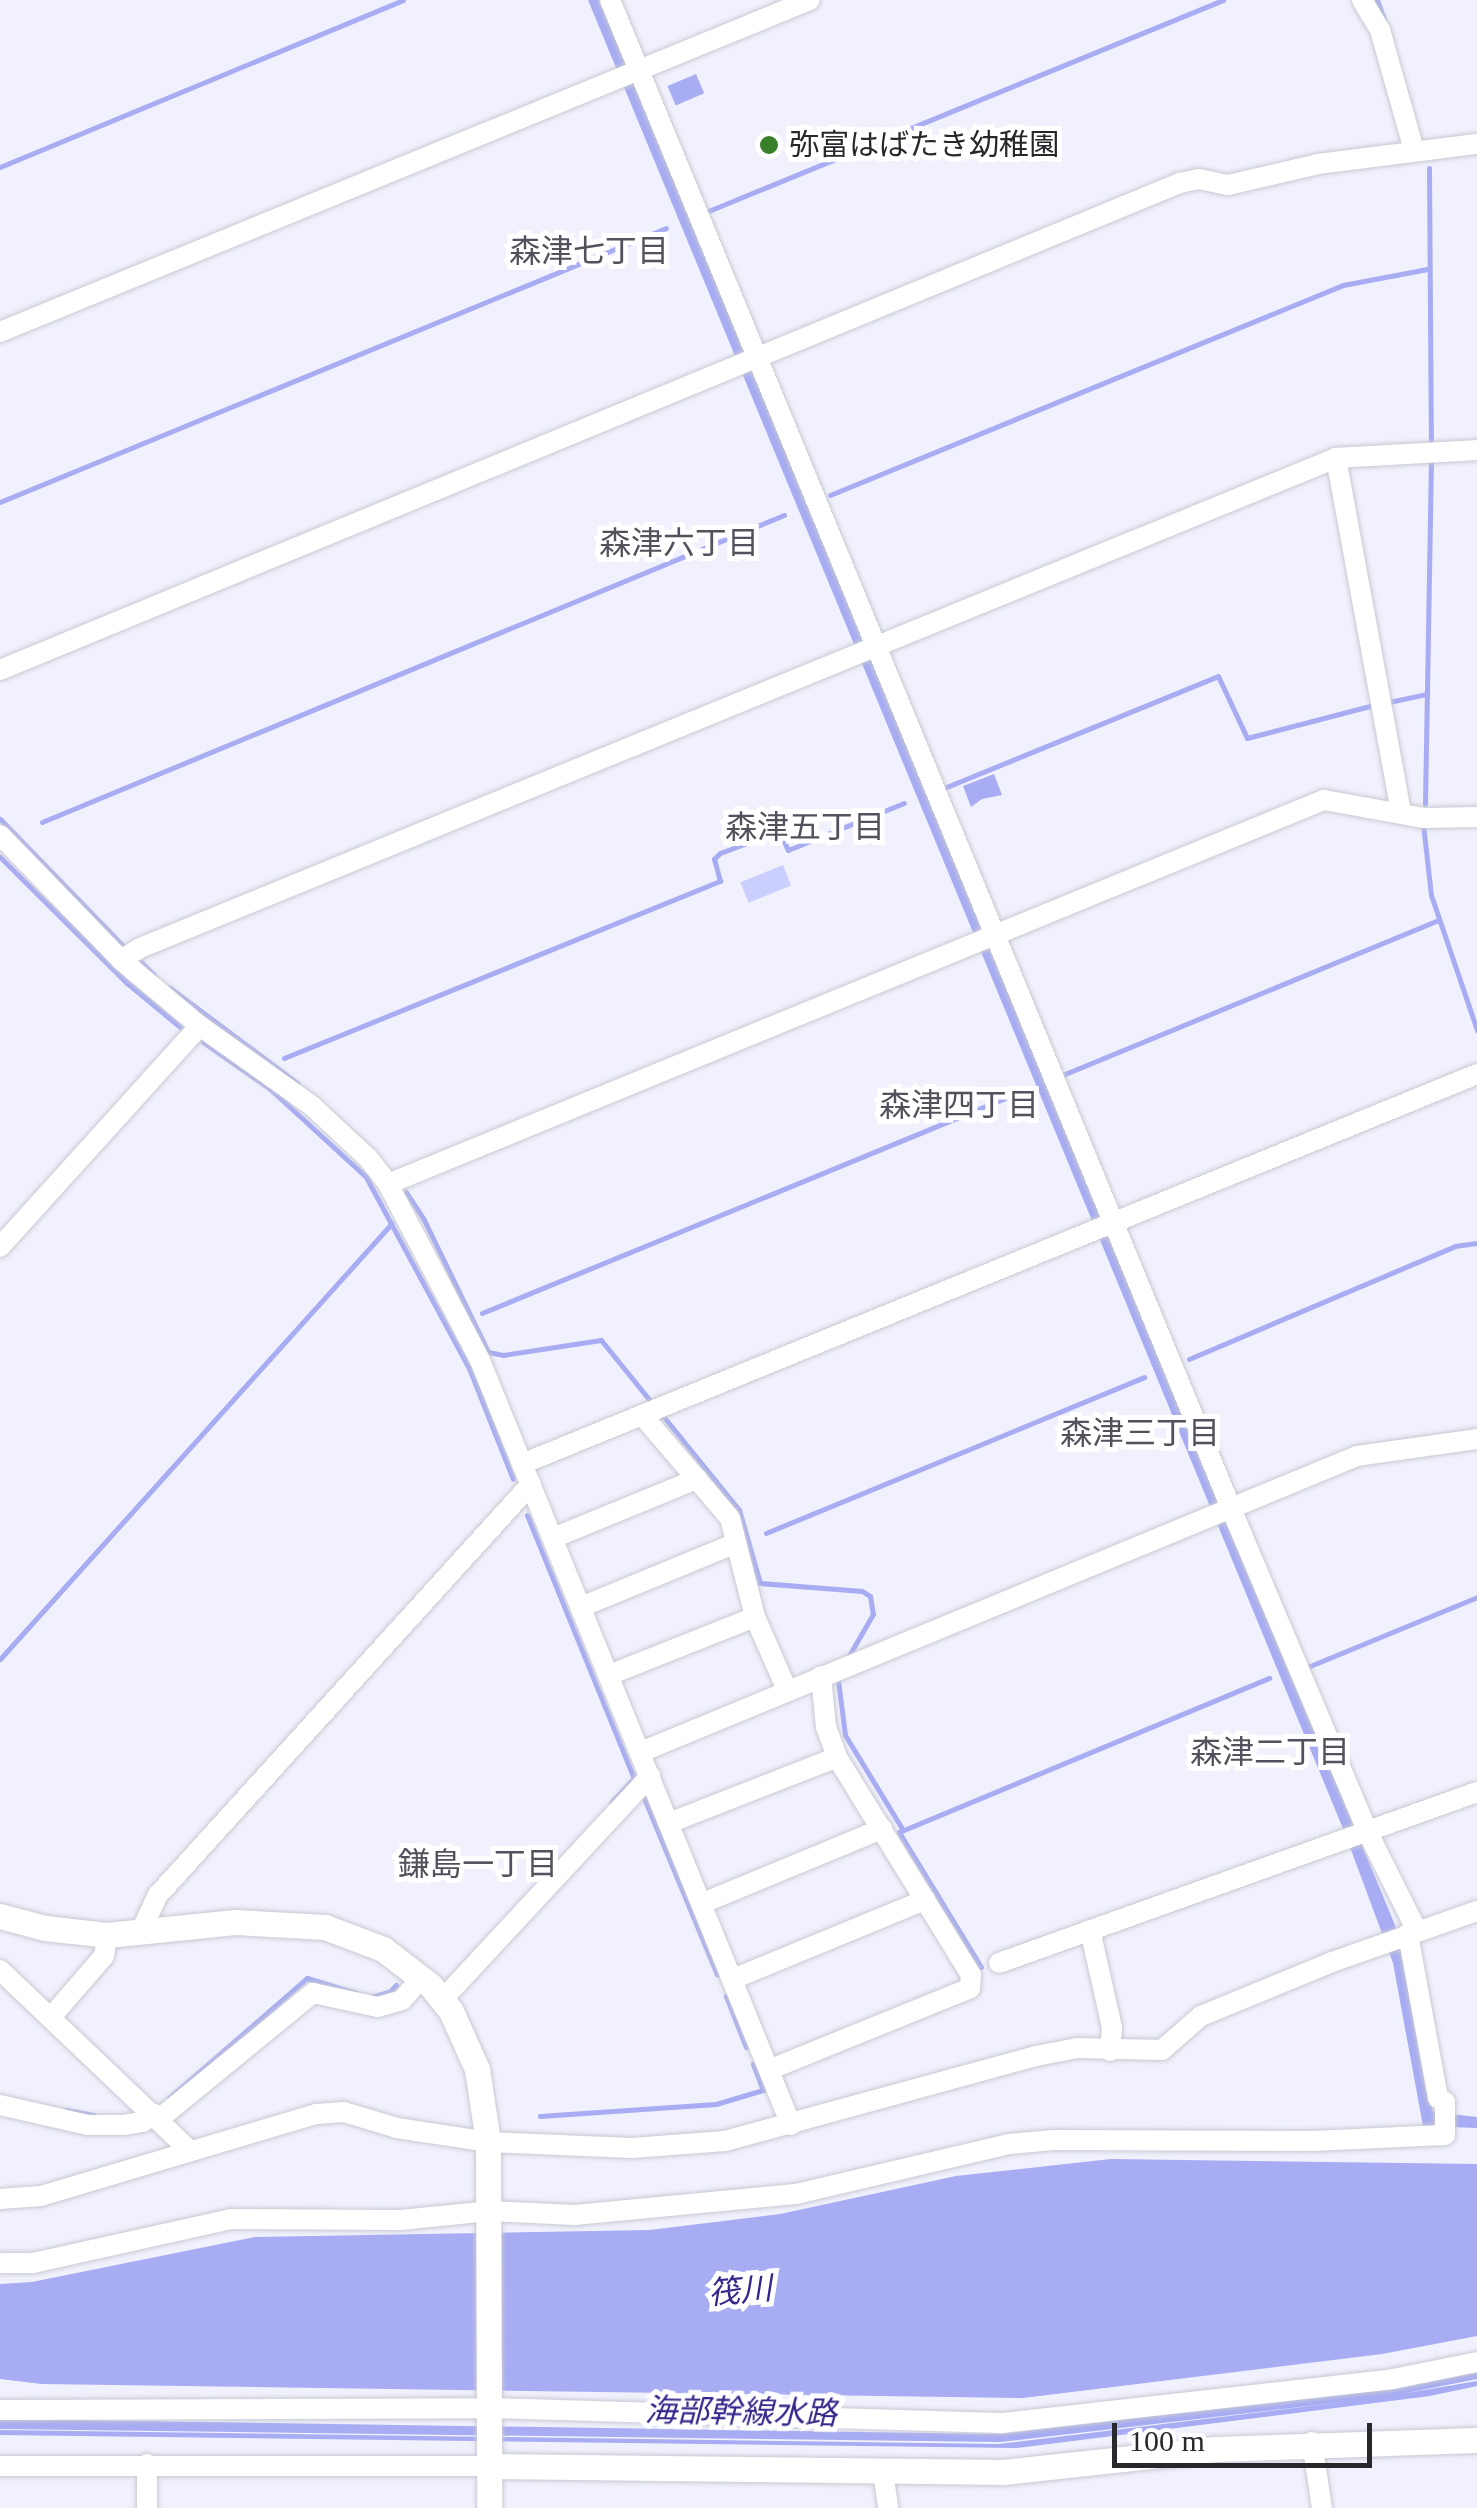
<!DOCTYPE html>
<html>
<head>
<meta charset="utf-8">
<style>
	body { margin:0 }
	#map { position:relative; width:1477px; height:2508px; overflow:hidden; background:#f0f1fc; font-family:"Times New Roman","Noto Sans JP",serif }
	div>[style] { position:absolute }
	.green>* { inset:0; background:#cbcffd; transform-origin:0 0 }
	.water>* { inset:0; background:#a7acf3; transform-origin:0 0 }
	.stream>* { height:5px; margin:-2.5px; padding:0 2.5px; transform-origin:2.5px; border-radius:2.5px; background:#a7acf3 }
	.roads { filter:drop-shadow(0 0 2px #c8c9d3) drop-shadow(0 0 2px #c8c9d3) }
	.minor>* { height:20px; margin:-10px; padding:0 10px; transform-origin:10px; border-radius:10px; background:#fff }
	.tertiary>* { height:25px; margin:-12.5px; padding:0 12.5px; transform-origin:12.5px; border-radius:12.5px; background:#fff }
	.dots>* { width:28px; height:28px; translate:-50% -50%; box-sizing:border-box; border:5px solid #fff; border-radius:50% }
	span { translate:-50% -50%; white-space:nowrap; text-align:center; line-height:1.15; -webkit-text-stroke:10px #fff; paint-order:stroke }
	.poi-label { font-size:30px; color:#27282c }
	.left { translate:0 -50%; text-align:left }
	.neighbourhood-label { font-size:32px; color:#51525b }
	.water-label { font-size:32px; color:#34278b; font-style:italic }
	.scale { position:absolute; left:1112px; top:2423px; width:260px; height:45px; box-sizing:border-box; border:5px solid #27282c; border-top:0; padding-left:12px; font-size:30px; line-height:35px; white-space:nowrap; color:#27282c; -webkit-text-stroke:8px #fff; paint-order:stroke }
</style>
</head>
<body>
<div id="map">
	<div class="green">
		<div style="left:783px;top:865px;width:22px;height:46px;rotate:68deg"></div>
	</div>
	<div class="water">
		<div style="clip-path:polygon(588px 0,599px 0,1397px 1930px,1433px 2112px,1477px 2117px,1477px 2128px,1423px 2126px,1393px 1963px,1344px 1831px)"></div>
		<div style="left:696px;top:74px;width:21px;height:31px;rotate:67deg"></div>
		<div style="clip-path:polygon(994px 774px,1002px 795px,982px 799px,971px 807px,963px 786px)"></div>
		<div style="clip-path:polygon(1111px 2159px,1477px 2164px,1477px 2336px,1382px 2354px,1023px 2398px,42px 2384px,0 2379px,0 2284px,32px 2282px,255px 2237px,650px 2230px,780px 2214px,956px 2176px)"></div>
		<div style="clip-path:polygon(1477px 2371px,1477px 2379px,1401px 2394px,1477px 2381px,1477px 2386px,1430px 2396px,1017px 2448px,0 2435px,0 2430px,999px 2444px,1359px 2400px,1000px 2442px,0 2429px,0 2419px,1001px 2434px,1395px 2387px)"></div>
	</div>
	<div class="stream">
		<div style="left:1377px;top:0;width:20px;rotate:70deg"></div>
		<div style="left:0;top:167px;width:436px;rotate:-22.5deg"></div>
		<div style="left:1429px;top:168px;width:273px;rotate:89.6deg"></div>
		<div style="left:706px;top:212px;width:559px;rotate:-22.3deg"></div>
		<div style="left:830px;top:495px;width:554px;rotate:-22.26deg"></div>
		<div style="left:1343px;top:285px;width:86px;rotate:-10.7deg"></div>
		<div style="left:0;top:502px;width:720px;rotate:-22.36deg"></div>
		<div style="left:1389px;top:702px;width:39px;rotate:-12deg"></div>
		<div style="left:944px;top:788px;width:296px;rotate:-22.2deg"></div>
		<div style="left:1218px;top:676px;width:68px;rotate:64.9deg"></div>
		<div style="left:1247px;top:738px;width:127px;rotate:-14.6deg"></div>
		<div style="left:1425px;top:804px;width:344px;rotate:-89deg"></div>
		<div style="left:0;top:819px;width:177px;rotate:45.9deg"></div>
		<div style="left:42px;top:822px;width:803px;rotate:-22.48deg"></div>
		<div style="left:1423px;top:824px;width:71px;rotate:83.6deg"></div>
		<div style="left:1431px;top:895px;width:143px;rotate:71.2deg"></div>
		<div style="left:0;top:857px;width:179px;rotate:44.8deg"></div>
		<div style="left:127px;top:983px;width:69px;rotate:39.7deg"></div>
		<div style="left:141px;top:962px;width:18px;rotate:45deg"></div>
		<div style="left:170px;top:988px;width:159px;rotate:36.8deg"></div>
		<div style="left:203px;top:1042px;width:80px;rotate:34.9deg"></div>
		<div style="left:269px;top:1088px;width:132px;rotate:42.5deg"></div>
		<div style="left:366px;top:1177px;width:217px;rotate:61.7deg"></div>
		<div style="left:469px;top:1368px;width:119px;rotate:68.4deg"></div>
		<div style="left:284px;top:1058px;width:471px;rotate:-22.1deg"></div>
		<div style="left:720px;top:881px;width:23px;rotate:-105deg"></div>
		<div style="left:714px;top:859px;width:8px;rotate:-45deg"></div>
		<div style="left:720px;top:853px;width:63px;rotate:-20.4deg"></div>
		<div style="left:779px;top:831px;width:21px;rotate:65deg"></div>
		<div style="left:788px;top:850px;width:125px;rotate:-22.1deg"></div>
		<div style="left:1065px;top:1074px;width:404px;rotate:-22.4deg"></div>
		<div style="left:406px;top:1192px;width:33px;rotate:57deg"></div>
		<div style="left:424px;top:1220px;width:147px;rotate:64.1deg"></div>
		<div style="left:488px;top:1352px;width:15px;rotate:11deg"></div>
		<div style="left:503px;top:1355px;width:99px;rotate:-8.7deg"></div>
		<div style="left:601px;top:1340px;width:81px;rotate:51deg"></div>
		<div style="left:482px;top:1313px;width:587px;rotate:-22.33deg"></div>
		<div style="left:1189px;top:1359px;width:289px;rotate:-23deg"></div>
		<div style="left:1455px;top:1246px;width:22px;rotate:-8deg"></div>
		<div style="left:663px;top:1416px;width:121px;rotate:51deg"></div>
		<div style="left:739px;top:1510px;width:76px;rotate:74deg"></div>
		<div style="left:760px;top:1583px;width:102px;rotate:4.5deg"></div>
		<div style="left:862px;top:1591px;width:9px;rotate:32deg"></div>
		<div style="left:870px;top:1596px;width:18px;rotate:81deg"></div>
		<div style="left:873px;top:1614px;width:52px;rotate:120deg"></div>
		<div style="left:527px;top:1515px;width:284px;rotate:67.9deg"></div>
		<div style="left:634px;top:1778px;width:33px;rotate:133deg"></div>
		<div style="left:766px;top:1533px;width:409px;rotate:-22.4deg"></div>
		<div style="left:0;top:1659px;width:586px;rotate:-48.04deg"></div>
		<div style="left:1310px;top:1666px;width:181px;rotate:-22.4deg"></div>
		<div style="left:838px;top:1680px;width:55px;rotate:82.7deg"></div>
		<div style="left:845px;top:1735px;width:111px;rotate:58.6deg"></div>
		<div style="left:644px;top:1798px;width:191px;rotate:67.5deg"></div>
		<div style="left:981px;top:1967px;width:158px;rotate:-121.3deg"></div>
		<div style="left:899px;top:1832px;width:401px;rotate:-22.6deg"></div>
		<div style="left:726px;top:1996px;width:55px;rotate:68.6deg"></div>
		<div style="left:371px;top:1997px;width:19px;rotate:-16deg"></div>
		<div style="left:389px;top:1992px;width:10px;rotate:-45deg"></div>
		<div style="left:169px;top:2098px;width:183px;rotate:-41deg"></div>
		<div style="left:307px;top:1978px;width:51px;rotate:17deg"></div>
		<div style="left:66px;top:2110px;width:28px;rotate:10deg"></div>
		<div style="left:540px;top:2116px;width:176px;rotate:-3.9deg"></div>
		<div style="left:716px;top:2104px;width:49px;rotate:-16.6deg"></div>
		<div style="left:763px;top:2090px;width:28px;rotate:-111deg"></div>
	</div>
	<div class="roads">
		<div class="minor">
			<div style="left:610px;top:0;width:1629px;rotate:67.62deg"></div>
			<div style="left:1230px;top:1506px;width:353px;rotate:67.1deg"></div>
			<div style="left:1367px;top:1831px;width:112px;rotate:63.4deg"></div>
			<div style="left:1362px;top:0;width:35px;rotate:59deg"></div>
			<div style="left:1380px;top:30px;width:125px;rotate:74.2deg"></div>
			<div style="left:0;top:332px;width:875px;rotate:-22.29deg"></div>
			<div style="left:1336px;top:458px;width:361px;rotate:79.6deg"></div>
			<div style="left:0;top:670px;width:1277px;rotate:-22.43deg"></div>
			<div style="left:1180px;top:183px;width:19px;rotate:-12deg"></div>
			<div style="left:1199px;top:179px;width:30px;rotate:12deg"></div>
			<div style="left:1228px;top:185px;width:92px;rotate:-13.1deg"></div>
			<div style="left:1318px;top:164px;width:160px;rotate:-7.2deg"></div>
			<div style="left:0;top:835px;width:174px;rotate:45.9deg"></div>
			<div style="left:121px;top:960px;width:103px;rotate:39.9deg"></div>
			<div style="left:200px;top:1026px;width:138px;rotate:35.5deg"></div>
			<div style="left:312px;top:1106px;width:76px;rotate:42.9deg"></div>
			<div style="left:368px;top:1158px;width:33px;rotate:52deg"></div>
			<div style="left:388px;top:1184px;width:196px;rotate:62.4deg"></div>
			<div style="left:479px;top:1358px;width:828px;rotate:67.86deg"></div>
			<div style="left:121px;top:960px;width:22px;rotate:-32deg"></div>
			<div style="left:140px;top:948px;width:1292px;rotate:-22.28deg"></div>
			<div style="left:1336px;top:458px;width:141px;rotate:-3.2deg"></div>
			<div style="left:388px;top:1184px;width:1012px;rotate:-22.31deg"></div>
			<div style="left:1324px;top:800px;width:102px;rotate:10.2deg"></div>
			<div style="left:1424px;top:818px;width:53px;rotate:-1.1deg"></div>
			<div style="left:0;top:1247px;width:298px;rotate:-47.9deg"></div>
			<div style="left:642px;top:1415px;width:135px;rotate:49.5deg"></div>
			<div style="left:730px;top:1518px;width:102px;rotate:75.8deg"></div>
			<div style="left:755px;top:1617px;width:80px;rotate:66.3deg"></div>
			<div style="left:522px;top:1464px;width:1032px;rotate:-22.21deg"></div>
			<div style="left:553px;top:1538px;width:156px;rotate:-22.3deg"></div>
			<div style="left:581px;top:1607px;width:168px;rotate:-22.4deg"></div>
			<div style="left:609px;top:1675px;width:157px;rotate:-21.7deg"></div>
			<div style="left:641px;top:1752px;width:775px;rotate:-22.46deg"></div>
			<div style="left:1357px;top:1456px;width:121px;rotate:-8.1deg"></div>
			<div style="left:669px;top:1823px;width:180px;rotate:-21.4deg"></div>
			<div style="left:703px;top:1903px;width:194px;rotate:-22.5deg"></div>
			<div style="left:1090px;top:1930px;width:100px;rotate:77.3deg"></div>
			<div style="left:1112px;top:2028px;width:23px;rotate:95deg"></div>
			<div style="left:141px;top:1931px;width:40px;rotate:-65deg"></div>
			<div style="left:158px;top:1895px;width:555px;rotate:-47.77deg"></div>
			<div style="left:999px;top:1963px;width:508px;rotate:-19.68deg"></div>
			<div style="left:0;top:1970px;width:260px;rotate:43.6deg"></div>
			<div style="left:733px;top:1979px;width:208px;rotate:-22.4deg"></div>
			<div style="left:442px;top:2000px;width:306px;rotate:-47.1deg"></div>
			<div style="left:52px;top:2016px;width:79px;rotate:-49.1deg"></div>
			<div style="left:104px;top:1956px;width:21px;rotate:-82deg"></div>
			<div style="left:771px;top:2069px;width:215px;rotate:-22.1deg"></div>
			<div style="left:970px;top:1988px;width:13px;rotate:-86deg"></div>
			<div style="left:971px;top:1975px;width:256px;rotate:-121.6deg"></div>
			<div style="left:837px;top:1757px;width:32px;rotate:-110deg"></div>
			<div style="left:826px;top:1727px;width:51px;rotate:-95.6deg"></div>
			<div style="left:0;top:2105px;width:89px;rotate:12.9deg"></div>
			<div style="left:87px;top:2125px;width:36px"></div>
			<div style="left:123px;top:2125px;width:20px;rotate:-9deg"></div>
			<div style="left:143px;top:2122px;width:14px;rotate:-36deg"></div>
			<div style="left:159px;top:2119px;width:199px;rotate:-39.3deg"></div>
			<div style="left:313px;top:1993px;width:66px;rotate:12.2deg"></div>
			<div style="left:378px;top:2007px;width:25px;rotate:-16deg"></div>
			<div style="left:402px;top:2000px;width:29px;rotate:-49deg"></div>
			<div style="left:0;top:2199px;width:41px;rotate:-4.2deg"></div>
			<div style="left:41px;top:2196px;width:287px;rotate:-16.6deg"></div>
			<div style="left:316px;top:2114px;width:28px;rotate:-4deg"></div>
			<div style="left:344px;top:2112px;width:55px;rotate:16.8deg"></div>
			<div style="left:397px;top:2128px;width:92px;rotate:8.7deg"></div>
			<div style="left:488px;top:2142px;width:144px;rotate:2.4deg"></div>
			<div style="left:632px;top:2148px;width:93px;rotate:-4.3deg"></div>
			<div style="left:725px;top:2141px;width:322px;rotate:-15.3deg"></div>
			<div style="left:1036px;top:2056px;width:42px;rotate:-11deg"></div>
			<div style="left:1077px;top:2048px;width:85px;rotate:1.3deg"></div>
			<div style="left:1162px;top:2050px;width:52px;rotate:-41.1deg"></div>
			<div style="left:1201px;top:2016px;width:142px;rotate:-22.4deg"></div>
			<div style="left:1332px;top:1962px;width:154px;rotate:-19.4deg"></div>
			<div style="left:0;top:2263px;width:33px"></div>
			<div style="left:33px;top:2263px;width:203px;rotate:-12.5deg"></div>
			<div style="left:231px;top:2219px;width:170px;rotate:0.3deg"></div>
			<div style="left:401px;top:2220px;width:88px;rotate:-5.8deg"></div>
			<div style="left:489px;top:2211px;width:85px;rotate:2.7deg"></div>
			<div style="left:574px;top:2215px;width:223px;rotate:-5.4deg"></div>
			<div style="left:796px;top:2194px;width:219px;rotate:-13.2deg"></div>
			<div style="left:1009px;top:2144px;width:45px;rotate:-5.1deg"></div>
			<div style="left:1054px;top:2140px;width:258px;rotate:0.2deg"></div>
			<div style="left:1312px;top:2141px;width:133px;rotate:-2.6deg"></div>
			<div style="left:1445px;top:2135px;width:33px;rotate:-90deg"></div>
			<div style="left:1445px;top:2102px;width:8px;rotate:-150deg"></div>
			<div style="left:1438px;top:2098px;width:167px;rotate:-100.4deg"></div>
			<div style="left:0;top:2410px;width:489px;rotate:-0.2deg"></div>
			<div style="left:489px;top:2408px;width:513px;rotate:1.67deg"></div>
			<div style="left:1002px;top:2423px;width:393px;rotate:-6.4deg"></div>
			<div style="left:1393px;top:2379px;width:86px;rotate:-11.4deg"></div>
			<div style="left:1312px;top:2442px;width:67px;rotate:81.4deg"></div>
			<div style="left:147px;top:2464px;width:44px;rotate:90deg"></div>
			<div style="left:0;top:2466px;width:489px"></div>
			<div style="left:883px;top:2471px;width:37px;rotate:82deg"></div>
		</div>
		<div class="tertiary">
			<div style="left:0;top:1916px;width:47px;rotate:14.9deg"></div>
			<div style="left:45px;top:1928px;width:62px;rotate:6.4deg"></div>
			<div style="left:107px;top:1935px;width:129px;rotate:-5.8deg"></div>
			<div style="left:235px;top:1922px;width:90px;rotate:3.2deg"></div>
			<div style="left:325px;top:1927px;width:62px;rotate:20.8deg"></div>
			<div style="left:383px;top:1949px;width:59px;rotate:37.5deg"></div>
			<div style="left:430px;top:1985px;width:33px;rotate:51deg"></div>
			<div style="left:451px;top:2011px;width:64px;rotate:65.9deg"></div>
			<div style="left:477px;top:2069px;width:74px;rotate:81.4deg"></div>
			<div style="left:488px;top:2142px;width:366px;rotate:89.8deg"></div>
			<div style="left:489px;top:2466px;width:514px;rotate:0.67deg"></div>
			<div style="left:1003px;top:2472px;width:213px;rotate:-6.2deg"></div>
			<div style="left:1215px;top:2449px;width:262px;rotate:-2deg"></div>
		</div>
	</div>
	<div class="dots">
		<div style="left:769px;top:145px;background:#388128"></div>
	</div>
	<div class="poi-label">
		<span class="left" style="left:789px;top:145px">弥富はばたき幼稚園</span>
	</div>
	<div class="neighbourhood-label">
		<span style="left:589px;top:251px">森津七丁目</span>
		<span style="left:679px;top:543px">森津六丁目</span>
		<span style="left:805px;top:827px">森津五丁目</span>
		<span style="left:959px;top:1105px">森津四丁目</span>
		<span style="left:1140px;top:1433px">森津三丁目</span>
		<span style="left:1270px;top:1752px">森津二丁目</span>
		<span style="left:478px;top:1864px">鎌島一丁目</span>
	</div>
	<div class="water-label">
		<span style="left:740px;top:2291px;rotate:-5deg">筏川</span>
		<span style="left:741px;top:2412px;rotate:1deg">海部幹線水路</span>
	</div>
	<div class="scale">100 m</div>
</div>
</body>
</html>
